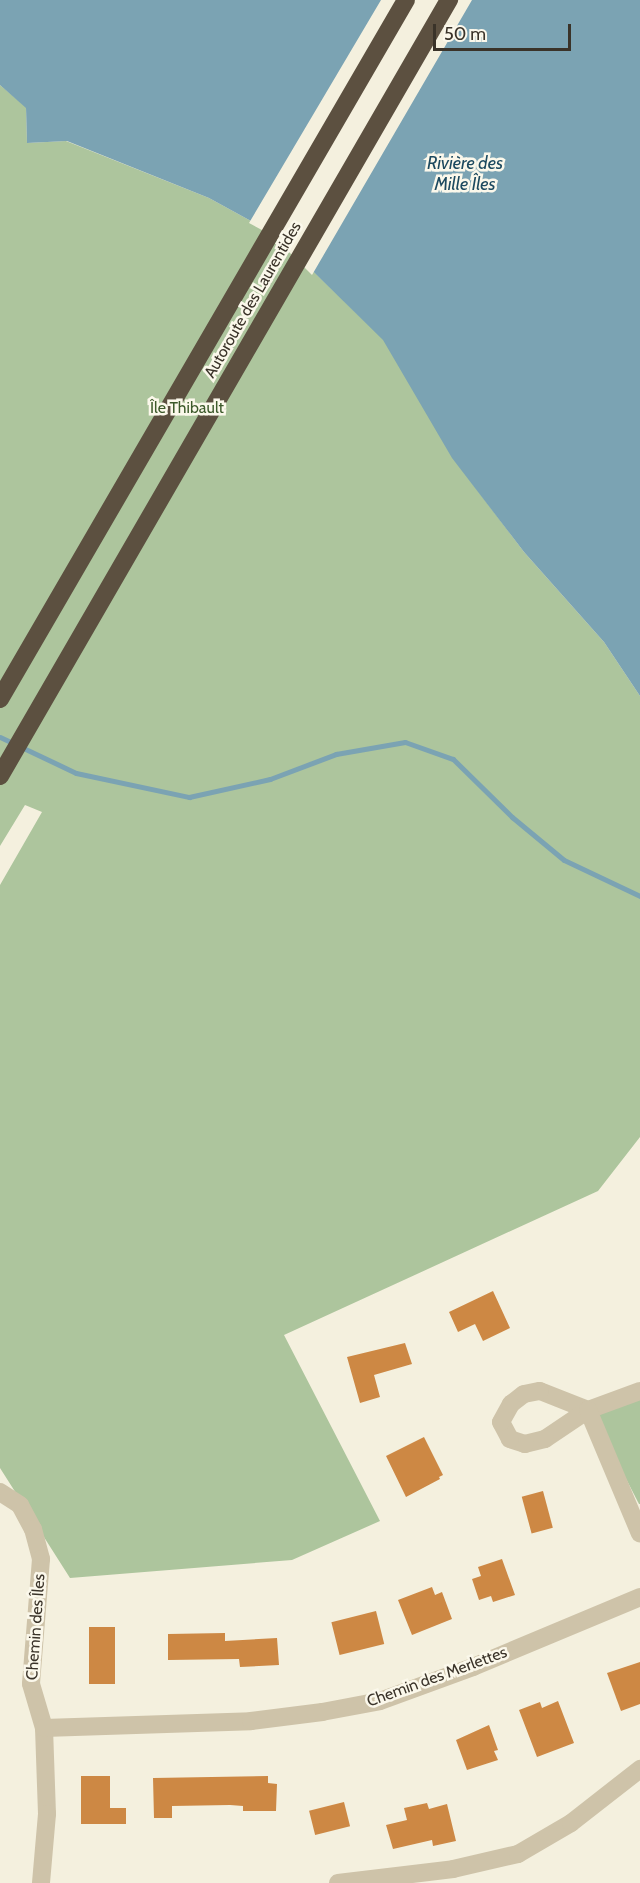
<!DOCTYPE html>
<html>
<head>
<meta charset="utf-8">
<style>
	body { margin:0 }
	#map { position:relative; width:640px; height:1883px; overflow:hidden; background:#f4f0de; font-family:Cabin,sans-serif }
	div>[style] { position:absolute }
	.green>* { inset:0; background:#adc59d }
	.water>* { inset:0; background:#7ba3b3 }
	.pier>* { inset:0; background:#f4f0de }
	.stream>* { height:5px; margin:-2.5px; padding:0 2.5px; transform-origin:2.5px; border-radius:2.5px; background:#7ba3b3 }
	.building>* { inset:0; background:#cd8844; transform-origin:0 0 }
	.minor>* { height:18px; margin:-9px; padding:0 9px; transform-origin:9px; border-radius:9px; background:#cec3a9 }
	.highway>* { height:18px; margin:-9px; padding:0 9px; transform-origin:9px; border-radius:9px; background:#5c5040 }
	span { translate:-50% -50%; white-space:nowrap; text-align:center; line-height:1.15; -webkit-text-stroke:5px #fbf8eb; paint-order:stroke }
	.street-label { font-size:16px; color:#3a3329 }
	.park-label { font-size:16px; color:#3d5a2b }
	.water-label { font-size:18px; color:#1c495f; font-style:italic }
	.scale { position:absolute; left:433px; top:24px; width:138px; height:27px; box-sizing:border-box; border:3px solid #3a3329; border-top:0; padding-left:8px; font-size:18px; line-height:21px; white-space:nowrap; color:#3a3329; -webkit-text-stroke:4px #fbf8eb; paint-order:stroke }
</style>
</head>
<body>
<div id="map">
	<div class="green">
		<div style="clip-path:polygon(0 85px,26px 107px,27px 143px,66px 141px,209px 198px,275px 234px,384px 340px,453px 458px,524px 552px,604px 642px,640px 696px,640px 1137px,598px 1191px,284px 1335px,380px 1521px,292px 1560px,70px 1578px,0 1468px,0 885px,42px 812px,25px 805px,0 846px)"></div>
		<div style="clip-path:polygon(640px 1397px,640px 1504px,639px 1504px,592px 1413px)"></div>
	</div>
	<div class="water">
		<div style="clip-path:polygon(0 0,640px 0,640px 696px,604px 642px,524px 552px,452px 458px,383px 340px,275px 234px,209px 198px,67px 141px,27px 143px,26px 108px,0 85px)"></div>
	</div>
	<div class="pier">
		<div style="clip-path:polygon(381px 0,472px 0,312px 275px,273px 236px,249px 223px)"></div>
	</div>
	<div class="stream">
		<div style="left:0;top:737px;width:84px;rotate:25.3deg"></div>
		<div style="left:76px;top:773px;width:116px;rotate:12deg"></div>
		<div style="left:189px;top:797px;width:83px;rotate:-12.5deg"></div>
		<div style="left:270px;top:779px;width:71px;rotate:-20.7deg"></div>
		<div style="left:336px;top:754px;width:70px;rotate:-9.9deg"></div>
		<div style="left:405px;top:742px;width:51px;rotate:19.5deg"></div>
		<div style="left:453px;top:759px;width:83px;rotate:44.5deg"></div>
		<div style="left:512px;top:817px;width:67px;rotate:39.6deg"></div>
		<div style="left:564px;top:860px;width:84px;rotate:25.3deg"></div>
	</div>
	<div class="building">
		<div style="clip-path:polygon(493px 1291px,510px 1328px,483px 1341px,475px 1324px,458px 1332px,449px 1312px)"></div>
		<div style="clip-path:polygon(405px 1343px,412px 1364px,374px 1375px,380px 1397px,360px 1403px,347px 1357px)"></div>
		<div style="clip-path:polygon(424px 1437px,443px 1475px,439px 1477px,440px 1479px,406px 1497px,386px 1456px)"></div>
		<div style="left:543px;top:1491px;width:38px;height:22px;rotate:75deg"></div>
		<div style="clip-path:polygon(502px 1559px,515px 1595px,493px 1602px,491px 1596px,479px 1600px,472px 1579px,481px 1576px,478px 1567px)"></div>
		<div style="clip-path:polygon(432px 1587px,435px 1595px,442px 1592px,452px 1619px,412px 1635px,398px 1600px)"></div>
		<div style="left:376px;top:1611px;width:34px;height:46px;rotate:76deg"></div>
		<div style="left:89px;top:1627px;width:26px;height:57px"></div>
		<div style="clip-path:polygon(225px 1633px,225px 1641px,277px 1638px,279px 1665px,240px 1667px,239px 1659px,168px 1660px,168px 1634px)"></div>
		<div style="clip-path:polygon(640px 1662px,640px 1704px,621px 1711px,607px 1673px)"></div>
		<div style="clip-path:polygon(558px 1701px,574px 1743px,537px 1757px,519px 1710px,540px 1702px,542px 1708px)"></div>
		<div style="clip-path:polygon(489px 1725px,498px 1750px,494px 1751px,498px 1760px,467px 1770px,456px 1740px)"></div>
		<div style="clip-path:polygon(81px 1776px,110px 1776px,110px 1808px,126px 1808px,126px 1824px,81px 1824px)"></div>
		<div style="clip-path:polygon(268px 1776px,268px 1783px,277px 1784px,276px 1811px,243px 1811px,243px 1806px,230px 1805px,172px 1806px,172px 1818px,154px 1818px,153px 1778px)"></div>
		<div style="left:344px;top:1802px;width:25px;height:36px;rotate:76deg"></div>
		<div style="clip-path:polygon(427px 1803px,429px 1809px,447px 1804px,456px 1841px,433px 1846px,432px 1840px,393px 1849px,386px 1825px,407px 1820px,404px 1808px)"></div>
	</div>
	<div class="minor">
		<div style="left:540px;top:1391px;width:52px;rotate:21.6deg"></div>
		<div style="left:588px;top:1410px;width:52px;rotate:146deg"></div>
		<div style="left:545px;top:1439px;width:21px;rotate:166deg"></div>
		<div style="left:525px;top:1444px;width:16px;rotate:-162deg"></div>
		<div style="left:510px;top:1439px;width:19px;rotate:-118deg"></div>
		<div style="left:501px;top:1422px;width:21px;rotate:-61deg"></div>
		<div style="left:511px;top:1404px;width:16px;rotate:-38deg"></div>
		<div style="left:524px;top:1394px;width:16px;rotate:-11deg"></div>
		<div style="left:640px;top:1391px;width:55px;rotate:159.9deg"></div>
		<div style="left:588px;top:1410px;width:134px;rotate:67.2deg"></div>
		<div style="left:0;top:1492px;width:24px;rotate:33deg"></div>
		<div style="left:20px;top:1505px;width:27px;rotate:62deg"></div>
		<div style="left:33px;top:1529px;width:31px;rotate:75deg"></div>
		<div style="left:41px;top:1559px;width:125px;rotate:94.6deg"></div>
		<div style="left:31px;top:1684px;width:46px;rotate:73.5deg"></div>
		<div style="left:44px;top:1728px;width:86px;rotate:88deg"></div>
		<div style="left:47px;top:1814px;width:69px;rotate:95deg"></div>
		<div style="left:44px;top:1728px;width:207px;rotate:-1.9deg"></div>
		<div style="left:251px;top:1721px;width:72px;rotate:-7.2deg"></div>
		<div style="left:322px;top:1712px;width:59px;rotate:-10.7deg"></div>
		<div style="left:380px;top:1701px;width:99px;rotate:-20.1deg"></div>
		<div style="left:473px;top:1667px;width:181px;rotate:-22.7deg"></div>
		<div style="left:338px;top:1883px;width:116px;rotate:-6.9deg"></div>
		<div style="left:453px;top:1869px;width:67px;rotate:-13deg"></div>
		<div style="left:518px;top:1854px;width:61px;rotate:-30.3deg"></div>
		<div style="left:571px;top:1823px;width:88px;rotate:-38deg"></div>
	</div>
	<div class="highway">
		<div style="left:0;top:699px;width:808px;rotate:-59.85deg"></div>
		<div style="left:0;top:776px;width:897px;rotate:-59.95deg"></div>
	</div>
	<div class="street-label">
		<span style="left:253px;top:300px;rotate:-60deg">Autoroute des Laurentides</span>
		<span style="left:36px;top:1627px;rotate:-86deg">Chemin des Îles</span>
		<span style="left:437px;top:1677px;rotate:-20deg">Chemin des Merlettes</span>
	</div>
	<div class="park-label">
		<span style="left:187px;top:408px">Île Thibault</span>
	</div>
	<div class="water-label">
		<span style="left:465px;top:174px">Rivière des<br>Mille Îles</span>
	</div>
	<div class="scale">50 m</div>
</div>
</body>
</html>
